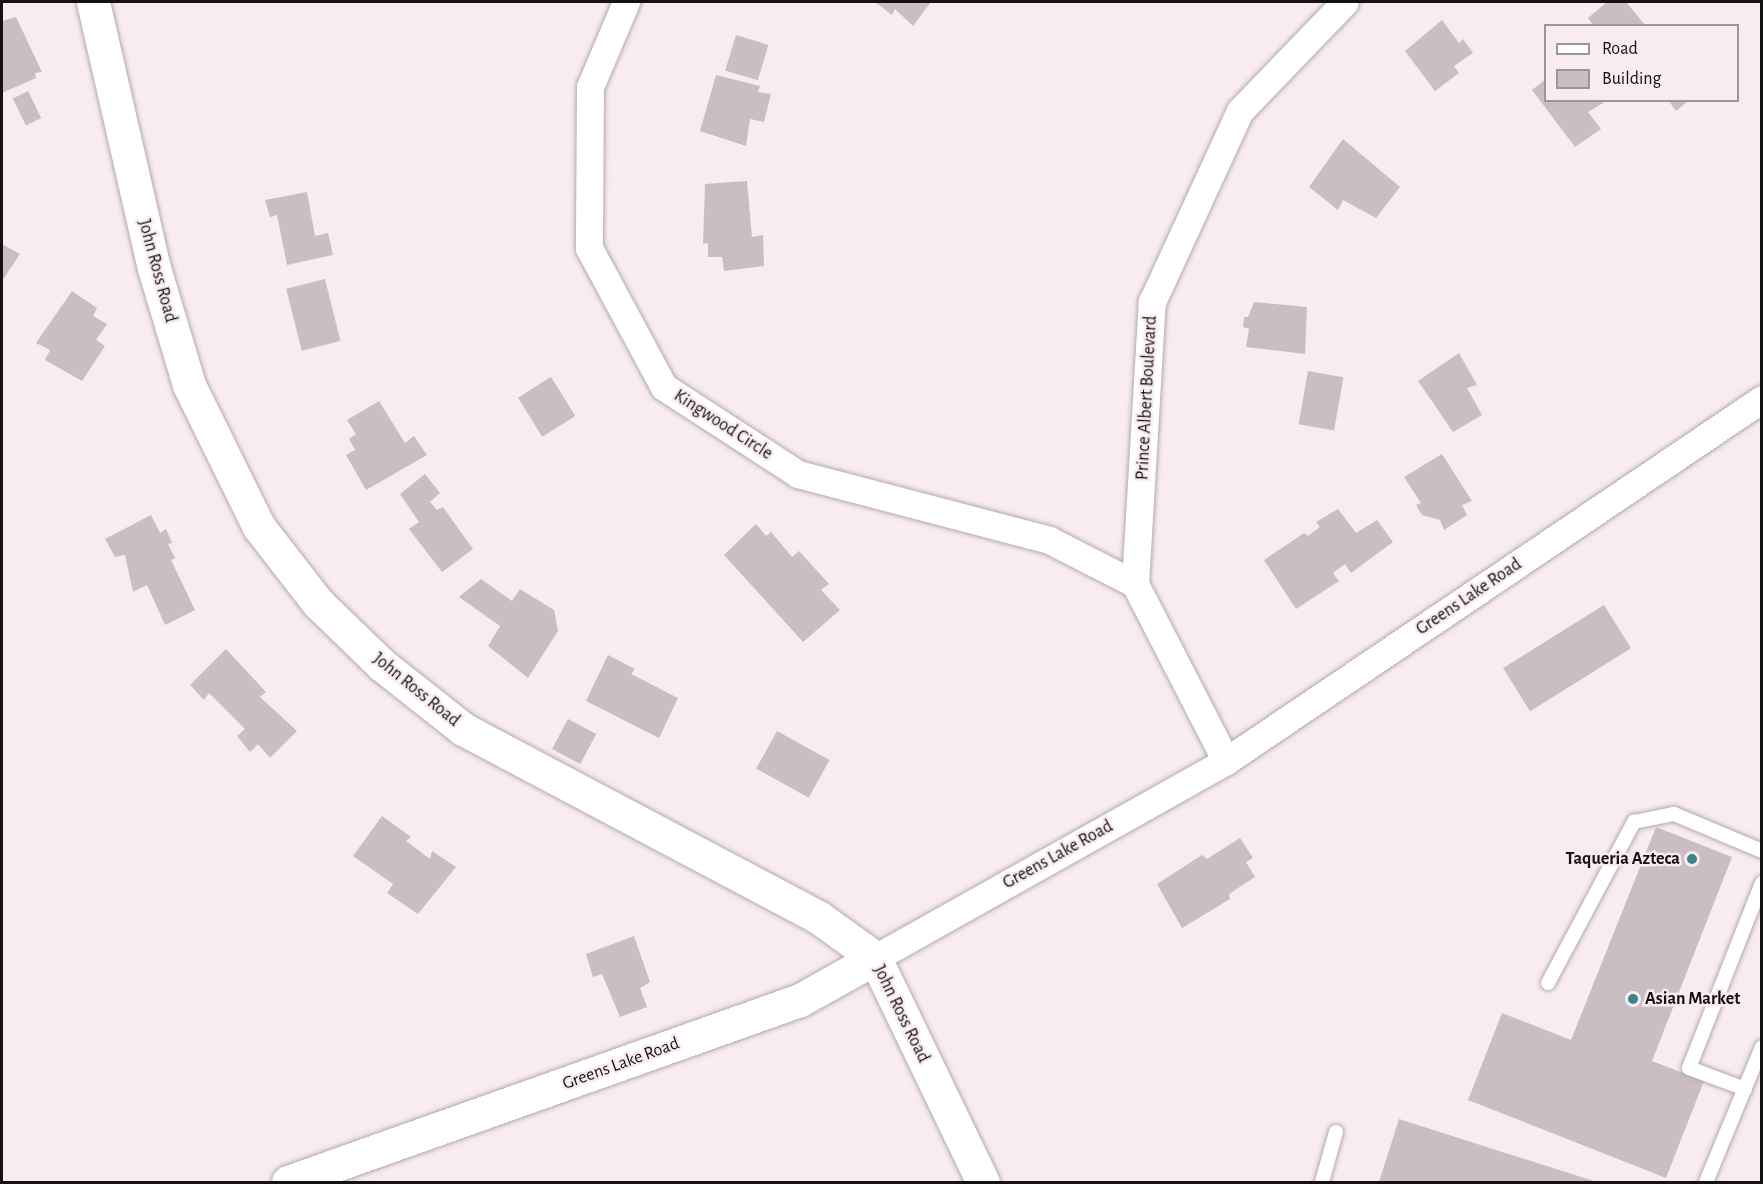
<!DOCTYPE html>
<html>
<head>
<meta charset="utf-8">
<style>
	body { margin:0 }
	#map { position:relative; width:1763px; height:1184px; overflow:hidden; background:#f8ecf1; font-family:"Alegreya Sans",sans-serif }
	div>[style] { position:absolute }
	.building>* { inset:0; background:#cabec4; transform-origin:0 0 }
	.roads { filter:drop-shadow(0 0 2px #b4a9af) drop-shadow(0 0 2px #b4a9af) }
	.lane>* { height:14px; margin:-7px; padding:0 7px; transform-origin:7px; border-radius:7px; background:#fff }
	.street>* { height:27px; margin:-13.5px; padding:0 13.5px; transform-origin:13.5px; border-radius:13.5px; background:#fff }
	.secondary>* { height:33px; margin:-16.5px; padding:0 16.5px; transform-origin:16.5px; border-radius:16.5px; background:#fff }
	.dots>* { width:16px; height:16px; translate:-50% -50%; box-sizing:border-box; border:3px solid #f8ecf1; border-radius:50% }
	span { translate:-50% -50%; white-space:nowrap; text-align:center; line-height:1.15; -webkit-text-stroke:5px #f8ecf1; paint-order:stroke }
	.street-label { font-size:18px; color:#151213 }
	.poi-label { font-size:18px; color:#151213; font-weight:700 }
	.right { translate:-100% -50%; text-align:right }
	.left { translate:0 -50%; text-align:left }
	.frame { position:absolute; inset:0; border:3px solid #151213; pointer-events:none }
	.legend { position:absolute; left:1544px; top:24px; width:195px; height:78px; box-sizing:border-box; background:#f8ecf1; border:2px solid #9d9598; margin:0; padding:8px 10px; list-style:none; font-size:18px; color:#151213 }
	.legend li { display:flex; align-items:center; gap:12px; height:30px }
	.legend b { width:30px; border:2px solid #9d9598 }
</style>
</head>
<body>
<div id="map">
	<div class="building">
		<div style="clip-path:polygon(875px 2px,931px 2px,913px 26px,895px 9px,892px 15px)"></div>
		<div style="clip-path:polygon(1607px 2px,1626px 2px,1646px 26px,1594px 26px,1588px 18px)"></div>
		<div style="clip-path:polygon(16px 17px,42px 72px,35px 73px,36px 78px,2px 93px,2px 21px)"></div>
		<div style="clip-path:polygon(1442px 20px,1459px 43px,1463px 39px,1473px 53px,1454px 66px,1459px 73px,1435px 91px,1405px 51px)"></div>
		<div style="left:736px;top:35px;width:34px;height:37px;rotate:17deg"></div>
		<div style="clip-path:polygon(716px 75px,760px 86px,758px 92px,771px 94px,764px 122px,750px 119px,746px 146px,700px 131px)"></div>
		<div style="clip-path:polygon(1546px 79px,1546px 100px,1608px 100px,1588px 112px,1601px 129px,1575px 147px,1532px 90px)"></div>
		<div style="left:28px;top:91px;width:30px;height:17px;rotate:64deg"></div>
		<div style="clip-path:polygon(1668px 100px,1689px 100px,1676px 111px)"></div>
		<div style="clip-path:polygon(1343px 139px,1400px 187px,1376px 218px,1343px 200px,1338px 210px,1309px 187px)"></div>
		<div style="clip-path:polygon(747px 181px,752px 237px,763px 235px,764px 266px,724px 271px,722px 257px,708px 257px,708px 243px,703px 244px,705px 184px)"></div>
		<div style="clip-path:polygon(307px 192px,315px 236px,328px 233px,333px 255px,287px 265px,277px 215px,270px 217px,265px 200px)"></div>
		<div style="clip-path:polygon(2px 244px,20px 254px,2px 281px)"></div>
		<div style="left:325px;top:279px;width:64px;height:40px;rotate:76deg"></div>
		<div style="clip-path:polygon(72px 291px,97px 308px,93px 316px,107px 324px,96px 340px,105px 346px,82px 381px,45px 360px,50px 350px,36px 343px)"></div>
		<div style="clip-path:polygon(1254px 302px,1307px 307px,1305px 354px,1246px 347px,1249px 329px,1243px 327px,1244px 317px,1248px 317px)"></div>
		<div style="clip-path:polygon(1459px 353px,1477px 385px,1467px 388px,1482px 415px,1453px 432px,1418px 381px)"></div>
		<div style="left:1308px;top:371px;width:36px;height:54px;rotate:10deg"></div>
		<div style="left:551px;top:377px;width:46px;height:39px;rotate:58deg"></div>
		<div style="clip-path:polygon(379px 401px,405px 443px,414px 436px,427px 455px,366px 490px,346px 455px,355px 450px,349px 439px,356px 434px,347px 420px)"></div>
		<div style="clip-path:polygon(1442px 454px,1472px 501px,1462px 505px,1467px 515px,1444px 530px,1440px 520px,1422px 515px,1416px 505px,1421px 503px,1404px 477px)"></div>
		<div style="clip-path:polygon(425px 474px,440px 493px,430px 502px,437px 510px,443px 507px,473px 549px,442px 572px,409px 529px,419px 522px,400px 494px)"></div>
		<div style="clip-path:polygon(1338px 509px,1356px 533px,1377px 520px,1393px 542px,1351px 573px,1345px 564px,1333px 573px,1339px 581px,1296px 609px,1264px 560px,1304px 533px,1308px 536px,1320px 527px,1316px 522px)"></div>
		<div style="clip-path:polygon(151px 515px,160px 533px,166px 529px,172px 543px,168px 544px,175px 558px,171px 560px,195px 610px,165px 625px,147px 585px,133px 592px,125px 555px,115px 557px,105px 539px)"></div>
		<div style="clip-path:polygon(756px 524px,766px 536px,771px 532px,792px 557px,799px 551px,829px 584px,821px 590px,840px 610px,803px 642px,724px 555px)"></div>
		<div style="clip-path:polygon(481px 579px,512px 601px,520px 589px,554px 610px,558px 631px,528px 678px,488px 646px,500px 626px,459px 597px)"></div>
		<div style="left:1604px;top:605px;width:51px;height:119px;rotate:58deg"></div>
		<div style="clip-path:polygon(226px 649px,266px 692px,260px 697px,297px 731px,270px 758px,258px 744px,250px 752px,237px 736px,245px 729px,209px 693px,204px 700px,190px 685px)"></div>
		<div style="clip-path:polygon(608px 655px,635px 669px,631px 674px,678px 698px,659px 738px,586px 701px)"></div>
		<div style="left:568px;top:719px;width:32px;height:34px;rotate:28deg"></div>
		<div style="left:777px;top:731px;width:60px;height:43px;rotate:29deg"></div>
		<div style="clip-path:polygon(382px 816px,411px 837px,406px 841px,430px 859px,432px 851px,456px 867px,418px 914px,387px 893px,393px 884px,353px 856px)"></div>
		<div style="clip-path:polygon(1656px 827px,1732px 857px,1652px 1061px,1704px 1081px,1666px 1178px,1468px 1100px,1502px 1013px,1571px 1040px)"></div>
		<div style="clip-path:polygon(1240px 838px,1253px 858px,1246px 862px,1255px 877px,1229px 894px,1230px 899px,1182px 928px,1157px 884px,1202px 855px,1207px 859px)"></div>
		<div style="clip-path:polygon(634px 936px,650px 982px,640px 988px,647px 1007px,620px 1017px,602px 974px,593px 977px,586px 954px)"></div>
		<div style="clip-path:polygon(1399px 1119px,1597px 1182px,1379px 1182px)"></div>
	</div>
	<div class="roads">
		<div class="lane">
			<div style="left:1548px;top:983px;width:183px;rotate:-61.9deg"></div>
			<div style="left:1634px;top:822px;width:41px;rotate:-11.3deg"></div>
			<div style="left:1674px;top:814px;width:95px;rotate:22.8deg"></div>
			<div style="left:1745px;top:1089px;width:60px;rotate:-159.4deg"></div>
			<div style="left:1689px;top:1068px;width:199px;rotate:-68.5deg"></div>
			<div style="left:1322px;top:1182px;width:52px;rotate:-74.4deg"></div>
			<div style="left:1706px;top:1182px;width:146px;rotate:-67.5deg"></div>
		</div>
		<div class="street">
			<div style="left:626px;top:2px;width:92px;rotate:113deg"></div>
			<div style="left:590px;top:87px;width:161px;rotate:90.4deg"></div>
			<div style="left:589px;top:248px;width:158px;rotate:61.7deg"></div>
			<div style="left:664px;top:387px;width:160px;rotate:33deg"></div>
			<div style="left:798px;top:474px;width:260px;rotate:14.7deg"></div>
			<div style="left:1049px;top:540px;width:97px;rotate:27.1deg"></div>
			<div style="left:1226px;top:761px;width:199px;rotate:-117.2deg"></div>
			<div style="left:1135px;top:584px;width:283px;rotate:-86.6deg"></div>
			<div style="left:1152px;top:302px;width:210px;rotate:-65.3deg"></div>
			<div style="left:1240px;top:111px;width:151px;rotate:-46.1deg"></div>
			<div style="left:875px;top:958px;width:403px;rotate:-29.3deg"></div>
			<div style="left:1226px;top:761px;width:647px;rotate:-34.03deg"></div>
		</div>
		<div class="secondary">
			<div style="left:93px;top:2px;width:273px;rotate:77.1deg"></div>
			<div style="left:154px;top:268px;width:122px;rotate:73.3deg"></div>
			<div style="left:189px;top:385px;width:158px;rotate:63.8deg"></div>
			<div style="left:259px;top:527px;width:96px;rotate:52.2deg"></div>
			<div style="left:318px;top:603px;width:89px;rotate:44.1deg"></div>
			<div style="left:382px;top:665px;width:103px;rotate:38.3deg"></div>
			<div style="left:463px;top:729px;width:402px;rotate:27.9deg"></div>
			<div style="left:818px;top:917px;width:70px;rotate:35.7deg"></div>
			<div style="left:875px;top:958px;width:249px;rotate:64.3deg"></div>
			<div style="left:288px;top:1182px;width:543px;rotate:-19.57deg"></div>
			<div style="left:800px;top:1000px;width:86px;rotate:-29.2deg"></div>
		</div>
	</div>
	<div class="dots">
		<div style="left:1692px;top:859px;background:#3c838b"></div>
		<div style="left:1633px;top:999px;background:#3c838b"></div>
	</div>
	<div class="street-label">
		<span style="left:157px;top:271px;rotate:75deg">John Ross Road</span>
		<span style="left:1147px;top:398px;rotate:-87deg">Prince Albert Boulevard</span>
		<span style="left:723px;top:425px;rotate:33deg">Kingwood Circle</span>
		<span style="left:1469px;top:597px;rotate:-34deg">Greens Lake Road</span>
		<span style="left:416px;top:690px;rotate:39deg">John Ross Road</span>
		<span style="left:1058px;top:855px;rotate:-29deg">Greens Lake Road</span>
		<span style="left:901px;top:1014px;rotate:64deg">John Ross Road</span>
		<span style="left:621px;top:1064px;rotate:-20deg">Greens Lake Road</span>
	</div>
	<div class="poi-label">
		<span class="right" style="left:1680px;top:859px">Taqueria Azteca</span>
		<span class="left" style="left:1645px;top:999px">Asian Market</span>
	</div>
	<div class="frame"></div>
	<ul class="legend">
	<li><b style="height:8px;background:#fff"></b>Road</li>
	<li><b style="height:16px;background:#cabec4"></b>Building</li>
	</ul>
</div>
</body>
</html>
